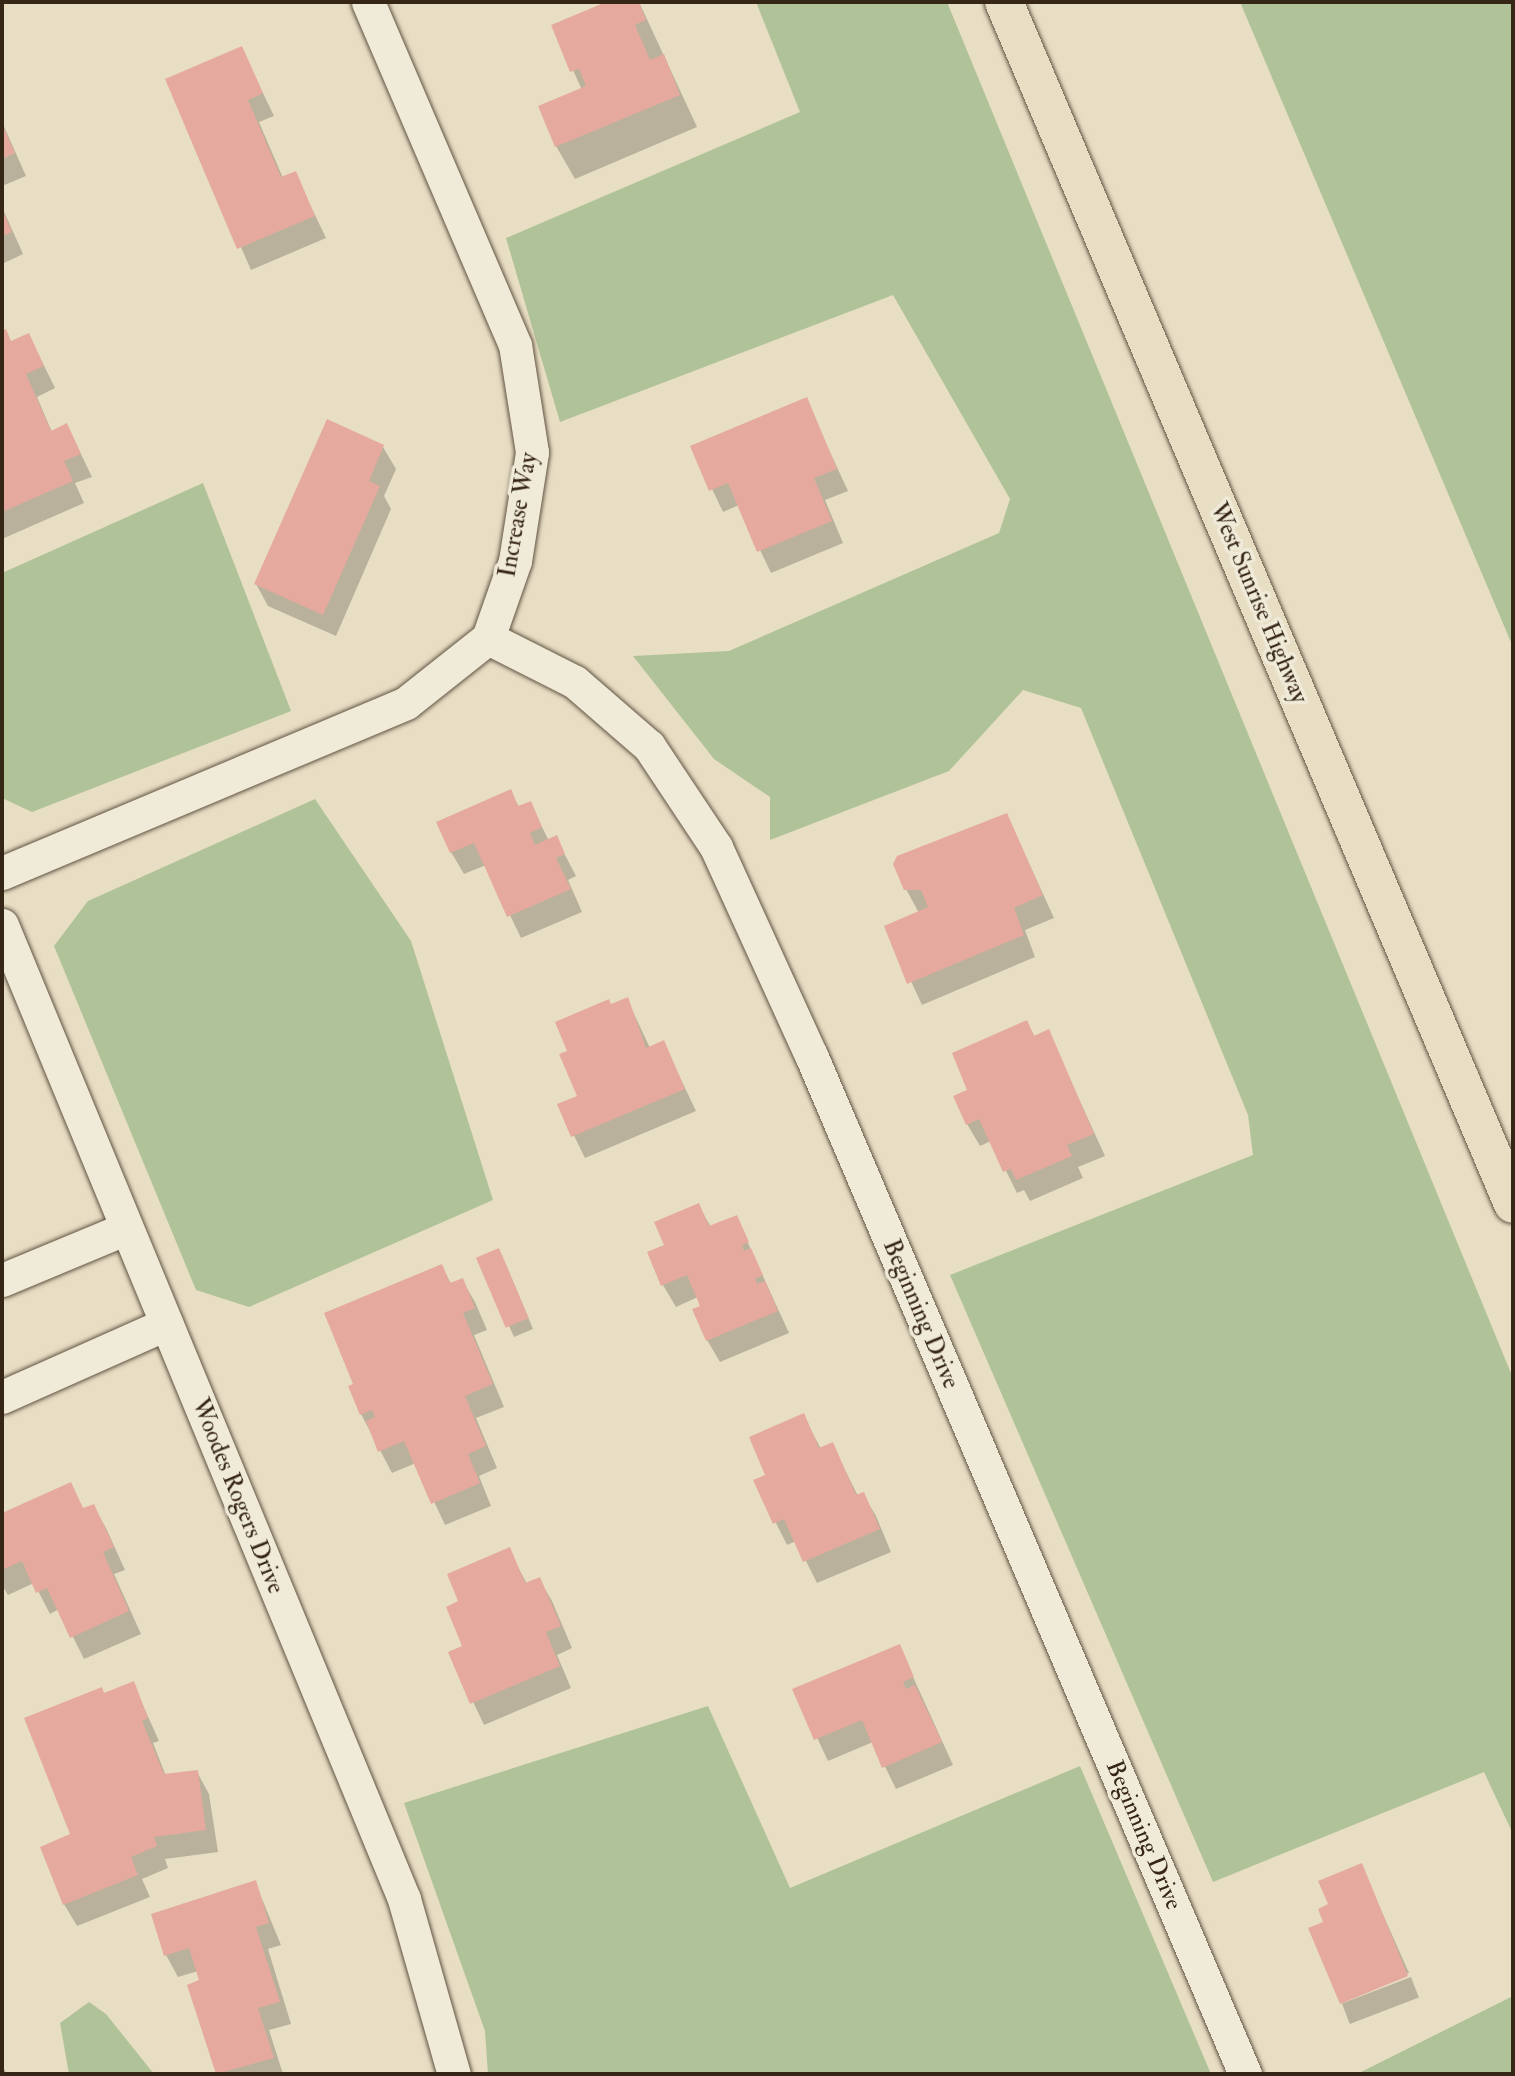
<!DOCTYPE html>
<html>
<head>
<meta charset="utf-8">
<style>
	body { margin:0 }
	#map { position:relative; width:1515px; height:2076px; overflow:hidden; background:#e8dec4; font-family:"IM FELL Double Pica",serif }
	div>[style] { position:absolute }
	.green>* { inset:0; background:#b0c298 }
	.shadow>* { inset:0; background:#0003; transform-origin:0 0 }
	.building>* { inset:0; background:#e5aa9d; transform-origin:0 0 }
	.roads { filter:drop-shadow(0 0 2px #625442) drop-shadow(0 0 2px #625442) }
	.minor>* { height:33px; margin:-16.5px; padding:0 16.5px; transform-origin:16.5px; border-radius:16.5px; background:#f0ead9 }
	.primary>* { height:38px; margin:-19px; padding:0 19px; transform-origin:19px; border-radius:19px; background:#e8dec4 }
	span { translate:-50% -50%; white-space:nowrap; text-align:center; line-height:1.15; -webkit-text-stroke:7px #f0ead9; paint-order:stroke }
	.street-label { font-size:24px; color:#362616 }
	.frame { position:absolute; inset:0; border:4px solid #362616; pointer-events:none }
</style>
</head>
<body>
<div id="map">
	<div class="green">
		<div style="clip-path:polygon(756px 2px,947px 2px,1513px 1378px,1513px 1834px,1484px 1772px,1213px 1882px,950px 1275px,1253px 1155px,1248px 1115px,1081px 708px,1023px 690px,949px 771px,770px 840px,770px 797px,714px 759px,633px 656px,729px 651px,999px 533px,1010px 499px,893px 295px,560px 422px,506px 238px,800px 112px)"></div>
		<div style="clip-path:polygon(1240px 2px,1513px 2px,1513px 647px)"></div>
		<div style="clip-path:polygon(203px 483px,291px 711px,32px 812px,2px 798px,2px 573px)"></div>
		<div style="clip-path:polygon(315px 799px,411px 941px,493px 1200px,249px 1307px,196px 1290px,54px 946px,88px 901px)"></div>
		<div style="clip-path:polygon(708px 1706px,790px 1888px,1080px 1766px,1211px 2074px,488px 2074px,485px 2031px,404px 1803px)"></div>
		<div style="clip-path:polygon(1513px 1996px,1513px 2074px,1357px 2074px)"></div>
		<div style="clip-path:polygon(89px 2002px,106px 2014px,154px 2074px,69px 2074px,60px 2023px)"></div>
	</div>
	<div class="shadow">
		<div style="clip-path:polygon(611px 2px,639px 2px,697px 127px,575px 179px,556px 146px,582px 90px,553px 26px)"></div>
		<div style="clip-path:polygon(241px 48px,274px 116px,259px 122px,283px 178px,295px 173px,326px 238px,251px 270px,167px 80px)"></div>
		<div style="clip-path:polygon(2px 122px,26px 176px,2px 186px)"></div>
		<div style="clip-path:polygon(2px 207px,23px 254px,2px 264px)"></div>
		<div style="clip-path:polygon(5px 331px,12px 343px,29px 335px,55px 388px,37px 397px,52px 432px,67px 425px,92px 477px,75px 483px,84px 503px,2px 539px)"></div>
		<div style="clip-path:polygon(806px 400px,848px 491px,825px 500px,843px 543px,771px 573px,739px 505px,723px 512px,692px 447px)"></div>
		<div style="clip-path:polygon(383px 447px,396px 469px,384px 496px,391px 509px,336px 636px,268px 606px,256px 584px)"></div>
		<div style="clip-path:polygon(510px 792px,520px 808px,530px 803px,549px 841px,556px 838px,576px 876px,568px 880px,582px 912px,521px 938px,486px 865px,464px 874px,451px 852px)"></div>
		<div style="clip-path:polygon(1007px 815px,1054px 918px,1025px 930px,1035px 957px,922px 1005px,886px 927px,919px 913px,906px 889px)"></div>
		<div style="clip-path:polygon(627px 999px,650px 1048px,663px 1042px,696px 1111px,585px 1158px,559px 1105px,579px 1097px,569px 1052px,611px 1006px)"></div>
		<div style="clip-path:polygon(1027px 1023px,1035px 1037px,1048px 1031px,1105px 1156px,1078px 1167px,1083px 1178px,1030px 1201px,1024px 1190px,1017px 1193px,991px 1141px,980px 1146px,967px 1124px,969px 1091px)"></div>
		<div style="clip-path:polygon(698px 1205px,711px 1227px,736px 1217px,789px 1333px,720px 1362px,707px 1340px,698px 1297px,676px 1307px,663px 1285px,666px 1246px)"></div>
		<div style="clip-path:polygon(479px 1258px,504px 1260px,533px 1329px,514px 1337px)"></div>
		<div style="clip-path:polygon(441px 1266px,452px 1285px,462px 1280px,475px 1302px,487px 1330px,474px 1335px,504px 1407px,476px 1418px,497px 1468px,479px 1476px,491px 1506px,445px 1525px,416px 1463px,392px 1473px,361px 1414px,355px 1385px)"></div>
		<div style="clip-path:polygon(803px 1415px,821px 1449px,832px 1444px,858px 1496px,863px 1494px,876px 1516px,891px 1552px,817px 1583px,796px 1541px,787px 1545px,755px 1481px,767px 1476px)"></div>
		<div style="clip-path:polygon(70px 1484px,84px 1510px,93px 1506px,106px 1528px,125px 1570px,114px 1574px,141px 1634px,84px 1659px,59px 1609px,50px 1614px,34px 1583px,8px 1595px,2px 1585px,2px 1515px)"></div>
		<div style="clip-path:polygon(509px 1550px,527px 1584px,539px 1579px,552px 1601px,572px 1648px,557px 1655px,571px 1688px,484px 1725px,450px 1653px,465px 1646px,461px 1602px)"></div>
		<div style="clip-path:polygon(899px 1646px,953px 1765px,896px 1789px,873px 1742px,828px 1761px,795px 1690px)"></div>
		<div style="clip-path:polygon(133px 1683px,159px 1741px,153px 1743px,166px 1776px,197px 1772px,209px 1794px,218px 1852px,165px 1859px,168px 1868px,142px 1879px,150px 1897px,77px 1926px,64px 1904px,72px 1835px,104px 1695px)"></div>
		<div style="clip-path:polygon(1361px 1865px,1409px 1973px,1341px 2002px,1326px 1923px,1331px 1905px)"></div>
		<div style="clip-path:polygon(255px 1882px,281px 1945px,268px 1949px,291px 2024px,269px 2030px,283px 2074px,217px 2074px,189px 1986px,201px 1982px,198px 1971px,178px 1977px,166px 1955px)"></div>
		<div style="left:1411px;top:1977px;width:22px;height:74px;rotate:69deg"></div>
		<div style="clip-path:polygon(2px 2065px,7px 2074px,2px 2074px)"></div>
	</div>
	<div class="building">
		<div style="clip-path:polygon(606px 2px,639px 2px,646px 20px,635px 25px,650px 60px,664px 54px,680px 95px,555px 147px,538px 106px,586px 86px,579px 69px,570px 72px,551px 25px)"></div>
		<div style="clip-path:polygon(242px 46px,263px 93px,248px 100px,281px 177px,296px 171px,315px 216px,237px 249px,165px 79px)"></div>
		<div style="clip-path:polygon(2px 124px,15px 153px,2px 159px)"></div>
		<div style="clip-path:polygon(2px 209px,12px 232px,2px 236px)"></div>
		<div style="clip-path:polygon(6px 329px,11px 341px,29px 333px,44px 366px,26px 374px,51px 431px,67px 423px,81px 454px,64px 461px,73px 481px,2px 512px,2px 331px)"></div>
		<div style="clip-path:polygon(807px 397px,837px 469px,814px 478px,832px 521px,757px 552px,728px 483px,709px 491px,690px 446px)"></div>
		<div style="clip-path:polygon(327px 419px,384px 445px,369px 481px,380px 486px,323px 615px,254px 584px)"></div>
		<div style="clip-path:polygon(511px 789px,518px 806px,531px 801px,542px 827px,530px 833px,535px 845px,557px 835px,565px 854px,556px 858px,571px 889px,507px 917px,474px 843px,450px 853px,436px 822px)"></div>
		<div style="clip-path:polygon(1007px 813px,1043px 895px,1014px 908px,1024px 935px,907px 984px,884px 926px,928px 907px,921px 890px,904px 890px,893px 864px,897px 856px)"></div>
		<div style="clip-path:polygon(628px 997px,646px 1048px,664px 1040px,685px 1089px,571px 1137px,557px 1104px,577px 1096px,559px 1054px,567px 1051px,555px 1022px,609px 999px,611px 1004px)"></div>
		<div style="clip-path:polygon(1027px 1020px,1034px 1036px,1049px 1029px,1094px 1134px,1067px 1145px,1072px 1156px,1016px 1180px,1011px 1169px,1003px 1172px,979px 1119px,966px 1125px,953px 1096px,967px 1090px,952px 1053px)"></div>
		<div style="clip-path:polygon(699px 1203px,709px 1226px,737px 1215px,749px 1242px,742px 1245px,744px 1251px,751px 1248px,763px 1275px,755px 1279px,757px 1284px,765px 1281px,778px 1311px,706px 1341px,692px 1309px,700px 1306px,687px 1275px,661px 1286px,647px 1252px,664px 1245px,654px 1222px)"></div>
		<div style="left:499px;top:1248px;width:76px;height:25px;rotate:67deg"></div>
		<div style="clip-path:polygon(442px 1264px,450px 1283px,463px 1278px,475px 1308px,463px 1313px,493px 1384px,465px 1396px,486px 1446px,468px 1454px,480px 1483px,431px 1504px,404px 1441px,378px 1452px,366px 1421px,375px 1417px,372px 1410px,360px 1415px,348px 1386px,353px 1384px,324px 1313px)"></div>
		<div style="clip-path:polygon(804px 1413px,819px 1448px,833px 1442px,856px 1495px,864px 1492px,880px 1529px,803px 1562px,784px 1519px,773px 1524px,753px 1480px,765px 1475px,749px 1437px)"></div>
		<div style="clip-path:polygon(71px 1482px,83px 1508px,94px 1504px,114px 1547px,103px 1552px,129px 1611px,70px 1638px,47px 1588px,36px 1593px,22px 1561px,2px 1570px,2px 1513px)"></div>
		<div style="clip-path:polygon(510px 1547px,525px 1583px,540px 1577px,561px 1626px,546px 1632px,560px 1666px,470px 1704px,448px 1652px,462px 1646px,446px 1607px,458px 1601px,447px 1574px)"></div>
		<div style="clip-path:polygon(900px 1644px,914px 1677px,903px 1682px,906px 1689px,915px 1685px,942px 1742px,882px 1768px,862px 1720px,814px 1740px,792px 1689px)"></div>
		<div style="clip-path:polygon(134px 1681px,148px 1718px,142px 1721px,164px 1774px,198px 1770px,206px 1830px,154px 1837px,157px 1846px,131px 1857px,138px 1875px,63px 1905px,40px 1847px,70px 1834px,24px 1718px,102px 1687px,104px 1693px)"></div>
		<div style="clip-path:polygon(1362px 1863px,1408px 1976px,1340px 2004px,1308px 1928px,1323px 1922px,1318px 1909px,1328px 1904px,1318px 1881px)"></div>
		<div style="clip-path:polygon(256px 1880px,269px 1923px,256px 1927px,280px 2002px,258px 2008px,274px 2058px,216px 2074px,187px 1985px,199px 1980px,189px 1948px,164px 1956px,151px 1914px)"></div>
	</div>
	<div class="roads">
		<div class="minor">
			<div style="left:488px;top:638px;width:97px;rotate:26.8deg"></div>
			<div style="left:575px;top:682px;width:98px;rotate:40.9deg"></div>
			<div style="left:649px;top:746px;width:121px;rotate:56.4deg"></div>
			<div style="left:716px;top:847px;width:229px;rotate:65.5deg"></div>
			<div style="left:811px;top:1055px;width:1108px;rotate:66.93deg"></div>
			<div style="left:2px;top:873px;width:438px;rotate:-22.8deg"></div>
			<div style="left:406px;top:703px;width:105px;rotate:-38.4deg"></div>
			<div style="left:488px;top:638px;width:82px;rotate:-70.7deg"></div>
			<div style="left:515px;top:561px;width:110px;rotate:-81.1deg"></div>
			<div style="left:532px;top:452px;width:108px;rotate:-99deg"></div>
			<div style="left:515px;top:345px;width:373px;rotate:-113.2deg"></div>
			<div style="left:2px;top:925px;width:1054px;rotate:67.57deg"></div>
			<div style="left:404px;top:1899px;width:182px;rotate:74.1deg"></div>
			<div style="left:2px;top:1280px;width:135px;rotate:-22.6deg"></div>
			<div style="left:2px;top:1397px;width:180px;rotate:-24deg"></div>
		</div>
		<div class="primary">
			<div style="left:1004px;top:2px;width:1305px;rotate:67.05deg"></div>
		</div>
	</div>
	<div class="street-label">
		<span style="left:518px;top:515px;rotate:-80deg">Increase Way</span>
		<span style="left:1259px;top:603px;rotate:67deg">West Sunrise Highway</span>
		<span style="left:921px;top:1314px;rotate:67deg">Beginning Drive</span>
		<span style="left:238px;top:1496px;rotate:68deg">Woodes Rogers Drive</span>
		<span style="left:1144px;top:1835px;rotate:67deg">Beginning Drive</span>
	</div>
	<div class="frame"></div>
</div>
</body>
</html>
